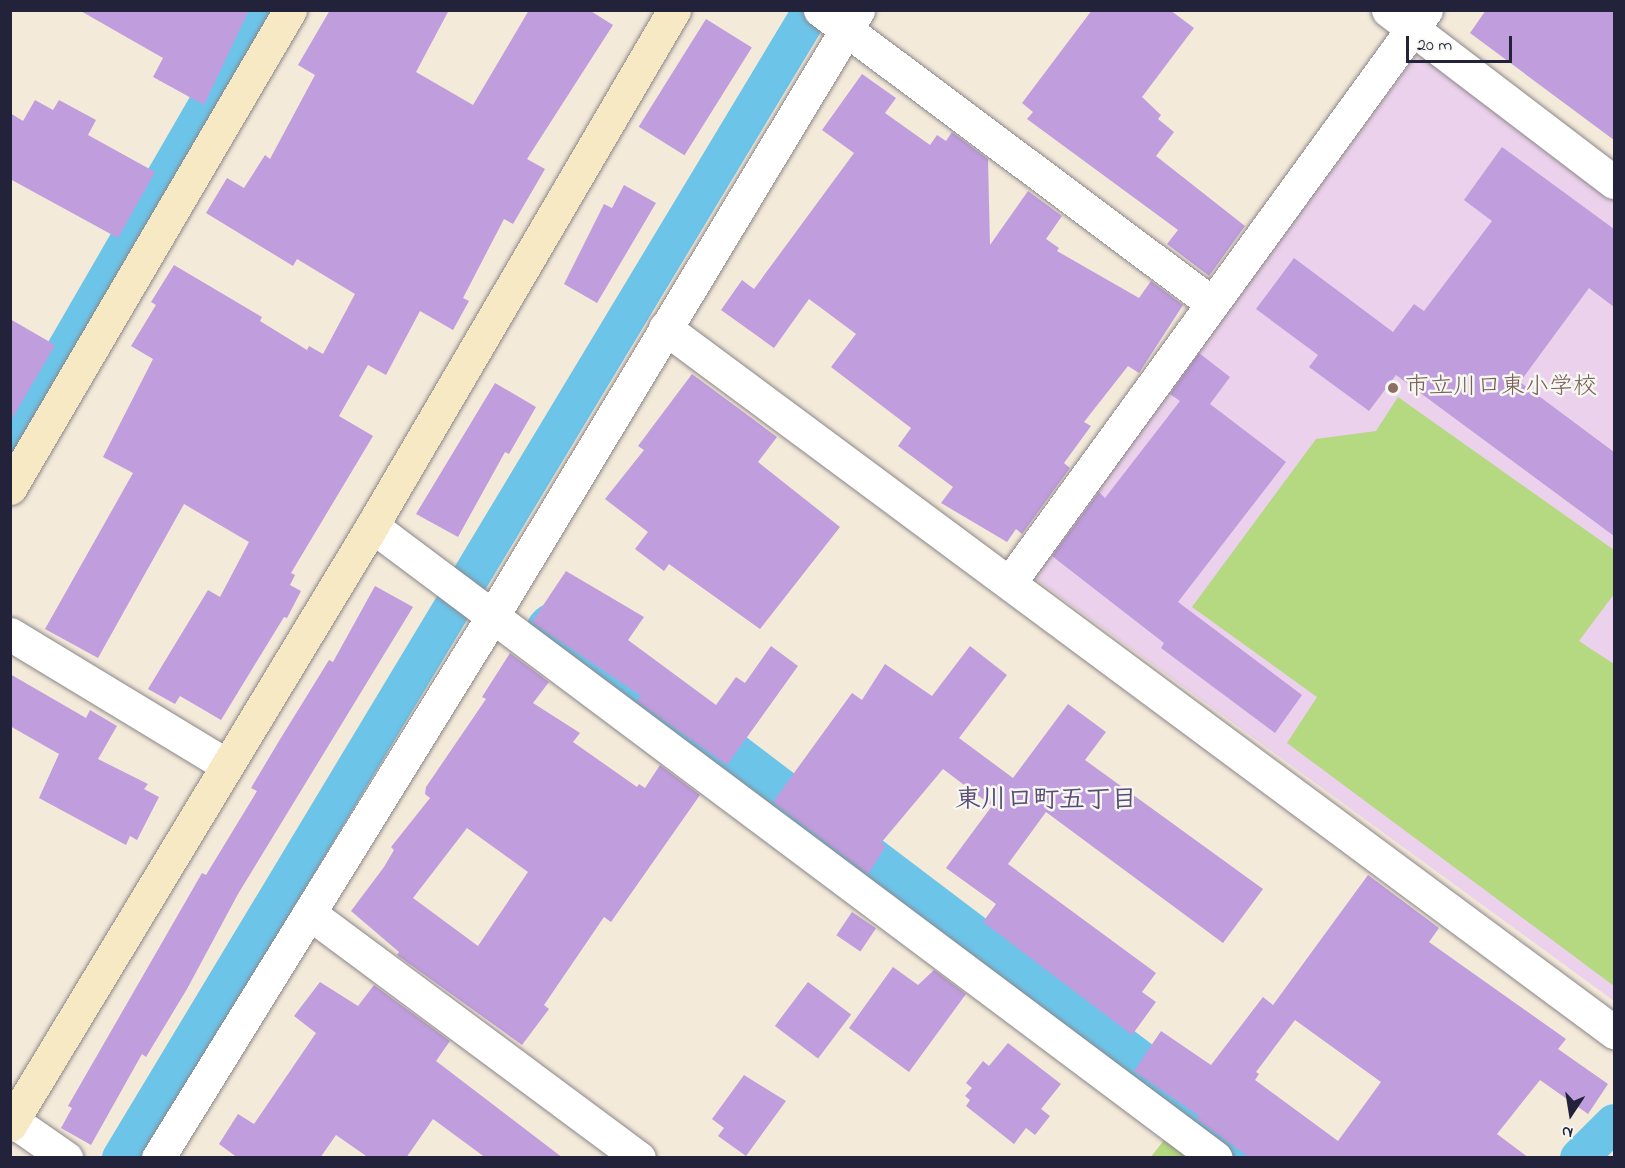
<!DOCTYPE html>
<html>
<head>
<meta charset="utf-8">
<style>
	body { margin:0 }
	#map { position:relative; width:1625px; height:1168px; overflow:hidden; background:#f4ead9; font-family:"Indie Flower","Klee One",sans-serif }
	div>[style] { position:absolute }
	.built>* { inset:0; background:#ebd1eb }
	.green>* { inset:0; background:#b4d981 }
	.canal>* { height:38px; margin:-19px; padding:0 19px; transform-origin:19px; border-radius:19px; background:#6cc4e9 }
	.river>* { height:64px; margin:-32px; padding:0 32px; transform-origin:32px; border-radius:32px; background:#6cc4e9 }
	.building>* { inset:0; background:#c09ddd; transform-origin:0 0 }
	.roads { filter:drop-shadow(0 0 2px #8b868a) drop-shadow(0 0 2px #8b868a) }
	.street>* { height:33px; margin:-16.5px; padding:0 16.5px; transform-origin:16.5px; border-radius:16.5px; background:#fff }
	.secondary>* { height:33px; margin:-16.5px; padding:0 16.5px; transform-origin:16.5px; border-radius:16.5px; background:#f6e9c3 }
	.dots>* { width:16px; height:16px; translate:-50% -50%; box-sizing:border-box; border:3px solid #f6f6f2; border-radius:50% }
	span { translate:-50% -50%; white-space:nowrap; text-align:center; line-height:1.15; -webkit-text-stroke:5px #f6f6f2; paint-order:stroke }
	.education-label { font-size:24px; color:#785e54 }
	.left { translate:0 -50%; text-align:left }
	.neighbourhood-label { font-size:26px; color:#594d74; font-weight:700 }
	.frame { position:absolute; inset:0; border:12px solid #22223b; pointer-events:none }
	.north { position:absolute; left:1541px; top:1084px; width:60px; height:60px; -webkit-text-stroke:4px #f6f6f2; paint-order:stroke; rotate:192deg; font-size:16px; font-weight:700; line-height:24px; text-align:center; color:#22223b }
	.north::after { content:''; display:block; margin:auto; width:21px; height:27px; background:#22223b; clip-path:polygon(50% 0,100% 100%,50% 72%,0 100%) }
	.scale { position:absolute; left:1406px; top:36px; width:106px; height:27px; box-sizing:border-box; border:3px solid #22223b; border-top:0; padding-left:8px; font-size:18px; line-height:21px; white-space:nowrap; color:#22223b; -webkit-text-stroke:4px #f6f6f2; paint-order:stroke }
</style>
</head>
<body>
<div id="map">
	<div class="built">
		<div style="clip-path:polygon(1415px 57px,1435px 60px,1614px 198px,1614px 1001px,1033px 577px)"></div>
	</div>
	<div class="green">
		<div style="clip-path:polygon(1398px 397px,1614px 550px,1614px 594px,1579px 641px,1614px 664px,1614px 986px,1287px 743px,1317px 697px,1192px 607px,1316px 439px,1376px 431px)"></div>
		<div style="clip-path:polygon(1168px 1135px,1197px 1158px,1150px 1158px)"></div>
	</div>
	<div class="canal">
		<div style="left:10px;top:446px;width:504px;rotate:-59.97deg"></div>
		<div style="left:121px;top:1158px;width:1340px;rotate:-58.96deg"></div>
		<div style="left:1579px;top:1158px;width:49px;rotate:-45deg"></div>
	</div>
	<div class="river">
		<div style="left:557px;top:634px;width:868px;rotate:37.13deg"></div>
	</div>
	<div class="building">
		<div style="clip-path:polygon(79px 10px,249px 10px,204px 105px,153px 77px,163px 58px)"></div>
		<div style="clip-path:polygon(330px 10px,449px 10px,416px 72px,473px 105px,529px 10px,589px 10px,613px 25px,527px 159px,545px 169px,513px 224px,504px 219px,463px 298px,469px 301px,453px 330px,420px 311px,386px 375px,368px 365px,339px 416px,373px 436px,291px 573px,295px 575px,290px 585px,301px 591px,287px 618px,284px 617px,221px 720px,180px 696px,175px 704px,148px 689px,208px 590px,220px 597px,249px 542px,184px 504px,98px 658px,45px 629px,133px 473px,103px 457px,153px 359px,131px 346px,156px 305px,151px 302px,174px 265px,262px 317px,260px 321px,307px 350px,309px 346px,323px 354px,355px 294px,297px 259px,293px 266px,206px 213px,227px 178px,244px 188px,265px 155px,270px 159px,315px 75px,298px 65px)"></div>
		<div style="clip-path:polygon(1092px 10px,1170px 10px,1194px 28px,1142px 97px,1161px 115px,1158px 119px,1174px 132px,1156px 156px,1245px 226px,1209px 276px,1167px 244px,1178px 230px,1027px 119px,1033px 112px,1022px 103px)"></div>
		<div style="clip-path:polygon(1486px 10px,1614px 10px,1614px 140px,1470px 33px)"></div>
		<div style="left:706px;top:19px;width:54px;height:127px;rotate:32deg"></div>
		<div style="clip-path:polygon(862px 74px,896px 98px,885px 113px,930px 145px,937px 135px,946px 141px,952px 132px,988px 159px,990px 245px,1028px 191px,1062px 216px,1046px 239px,1059px 248px,1057px 251px,1139px 298px,1151px 281px,1183px 305px,1139px 373px,1128px 366px,1084px 422px,1091px 426px,1064px 463px,1070px 468px,1022px 534px,1016px 529px,1007px 542px,941px 503px,953px 487px,898px 446px,911px 428px,831px 367px,856px 334px,809px 299px,774px 348px,721px 310px,742px 280px,754px 289px,854px 153px,822px 130px)"></div>
		<div style="clip-path:polygon(35px 100px,53px 110px,59px 100px,96px 120px,88px 135px,155px 172px,118px 238px,10px 179px,10px 113px,23px 121px)"></div>
		<div style="clip-path:polygon(1502px 147px,1614px 229px,1614px 307px,1589px 288px,1520px 382px,1614px 452px,1614px 536px,1396px 375px,1369px 411px,1309px 367px,1318px 355px,1256px 309px,1294px 258px,1393px 332px,1414px 304px,1424px 311px,1492px 221px,1464px 200px)"></div>
		<div style="clip-path:polygon(624px 185px,656px 203px,597px 303px,564px 284px,604px 204px,612px 208px)"></div>
		<div style="clip-path:polygon(10px 319px,55px 345px,10px 422px)"></div>
		<div style="clip-path:polygon(1199px 353px,1230px 377px,1210px 404px,1286px 462px,1178px 602px,1302px 695px,1275px 733px,1161px 648px,1164px 643px,1052px 556px,1099px 492px,1105px 498px,1180px 401px,1170px 394px)"></div>
		<div style="clip-path:polygon(692px 374px,777px 437px,758px 462px,840px 527px,760px 629px,669px 564px,664px 571px,635px 549px,648px 532px,605px 499px,644px 450px,638px 446px)"></div>
		<div style="clip-path:polygon(495px 383px,536px 407px,509px 454px,505px 452px,458px 537px,416px 514px)"></div>
		<div style="clip-path:polygon(566px 571px,644px 617px,628px 640px,716px 705px,736px 677px,745px 683px,771px 646px,798px 666px,727px 765px,637px 701px,641px 696px,532px 622px)"></div>
		<div style="clip-path:polygon(375px 586px,413px 607px,238px 894px,187px 989px,146px 1057px,142px 1054px,91px 1145px,61px 1128px,72px 1108px,68px 1106px,202px 873px,206px 875px,257px 791px,251px 788px,279px 741px,329px 660px,333px 662px)"></div>
		<div style="clip-path:polygon(970px 646px,1007px 675px,959px 738px,1013px 778px,1068px 704px,1106px 732px,1085px 760px,1263px 889px,1223px 943px,1046px 812px,1008px 864px,1156px 973px,1142px 992px,1156px 1002px,1132px 1035px,983px 922px,996px 904px,946px 868px,992px 806px,943px 769px,881px 843px,886px 846px,868px 874px,773px 802px,852px 693px,862px 700px,885px 664px,932px 696px)"></div>
		<div style="clip-path:polygon(evenodd,510px 653px,549px 682px,533px 703px,580px 733px,573px 742px,637px 787px,639px 784px,645px 788px,660px 765px,700px 795px,611px 922px,604px 917px,544px 1005px,549px 1009px,522px 1045px,397px 955px,399px 952px,351px 911px,384px 867px,394px 850px,391px 847px,430px 798px,425px 794px,426px 787px,486px 699px,482px 697px,510px 653px,467px 828px,528px 872px,478px 946px,413px 898px,467px 828px)"></div>
		<div style="clip-path:polygon(10px 674px,86px 718px,90px 710px,117px 726px,98px 759px,148px 784px,144px 789px,159px 797px,137px 840px,130px 836px,126px 845px,39px 798px,59px 754px,10px 726px)"></div>
		<div style="clip-path:polygon(evenodd,1368px 875px,1439px 928px,1429px 942px,1566px 1039px,1558px 1049px,1608px 1084px,1588px 1114px,1540px 1080px,1497px 1134px,1529px 1158px,1250px 1158px,1197px 1119px,1199px 1116px,1134px 1071px,1161px 1031px,1211px 1065px,1263px 997px,1273px 1005px,1368px 875px,1295px 1020px,1381px 1082px,1338px 1141px,1255px 1080px,1259px 1074px,1256px 1072px,1295px 1020px)"></div>
		<div style="left:852px;top:912px;width:29px;height:28px;rotate:34deg"></div>
		<div style="clip-path:polygon(893px 967px,918px 985px,934px 970px,966px 994px,909px 1072px,849px 1028px)"></div>
		<div style="clip-path:polygon(320px 982px,358px 1006px,374px 985px,450px 1041px,436px 1061px,563px 1158px,486px 1158px,433px 1119px,406px 1158px,369px 1158px,336px 1135px,320px 1158px,238px 1158px,219px 1144px,238px 1114px,254px 1124px,316px 1033px,294px 1016px)"></div>
		<div style="left:808px;top:982px;width:54px;height:55px;rotate:37deg"></div>
		<div style="clip-path:polygon(1008px 1043px,1061px 1084px,1041px 1109px,1050px 1116px,1035px 1135px,1026px 1128px,1014px 1144px,966px 1106px,970px 1100px,965px 1096px,972px 1088px,966px 1083px,983px 1061px,989px 1066px)"></div>
		<div style="clip-path:polygon(744px 1075px,786px 1101px,746px 1156px,718px 1136px,724px 1128px,712px 1119px)"></div>
	</div>
	<div class="roads">
		<div class="street">
			<div style="left:820px;top:10px;width:488px;rotate:36.8deg"></div>
			<div style="left:1388px;top:10px;width:284px;rotate:37.3deg"></div>
			<div style="left:665px;top:328px;width:1182px;rotate:36.57deg"></div>
			<div style="left:372px;top:526px;width:1054px;rotate:36.83deg"></div>
			<div style="left:1010px;top:582px;width:707px;rotate:-53.97deg"></div>
			<div style="left:10px;top:634px;width:253px;rotate:31.2deg"></div>
			<div style="left:309px;top:913px;width:411px;rotate:36.6deg"></div>
			<div style="left:13px;top:1121px;width:65px;rotate:34.9deg"></div>
			<div style="left:158px;top:1158px;width:636px;rotate:-58.31deg"></div>
			<div style="left:492px;top:617px;width:709px;rotate:-58.91deg"></div>
		</div>
		<div class="secondary">
			<div style="left:10px;top:488px;width:554px;rotate:-59.64deg"></div>
			<div style="left:10px;top:1125px;width:700px;rotate:-58.85deg"></div>
			<div style="left:372px;top:526px;width:598px;rotate:-59.66deg"></div>
		</div>
	</div>
	<div class="dots">
		<div style="left:1393px;top:388px;background:#8d6e63"></div>
	</div>
	<div class="education-label">
		<span class="left" style="left:1405px;top:388px">市立川口東小学校</span>
	</div>
	<div class="neighbourhood-label">
		<span style="left:1046px;top:802px">東川口町五丁目</span>
	</div>
	<div class="frame"></div>
	<div class="north">N</div>
	<div class="scale">20 m</div>
</div>
</body>
</html>
